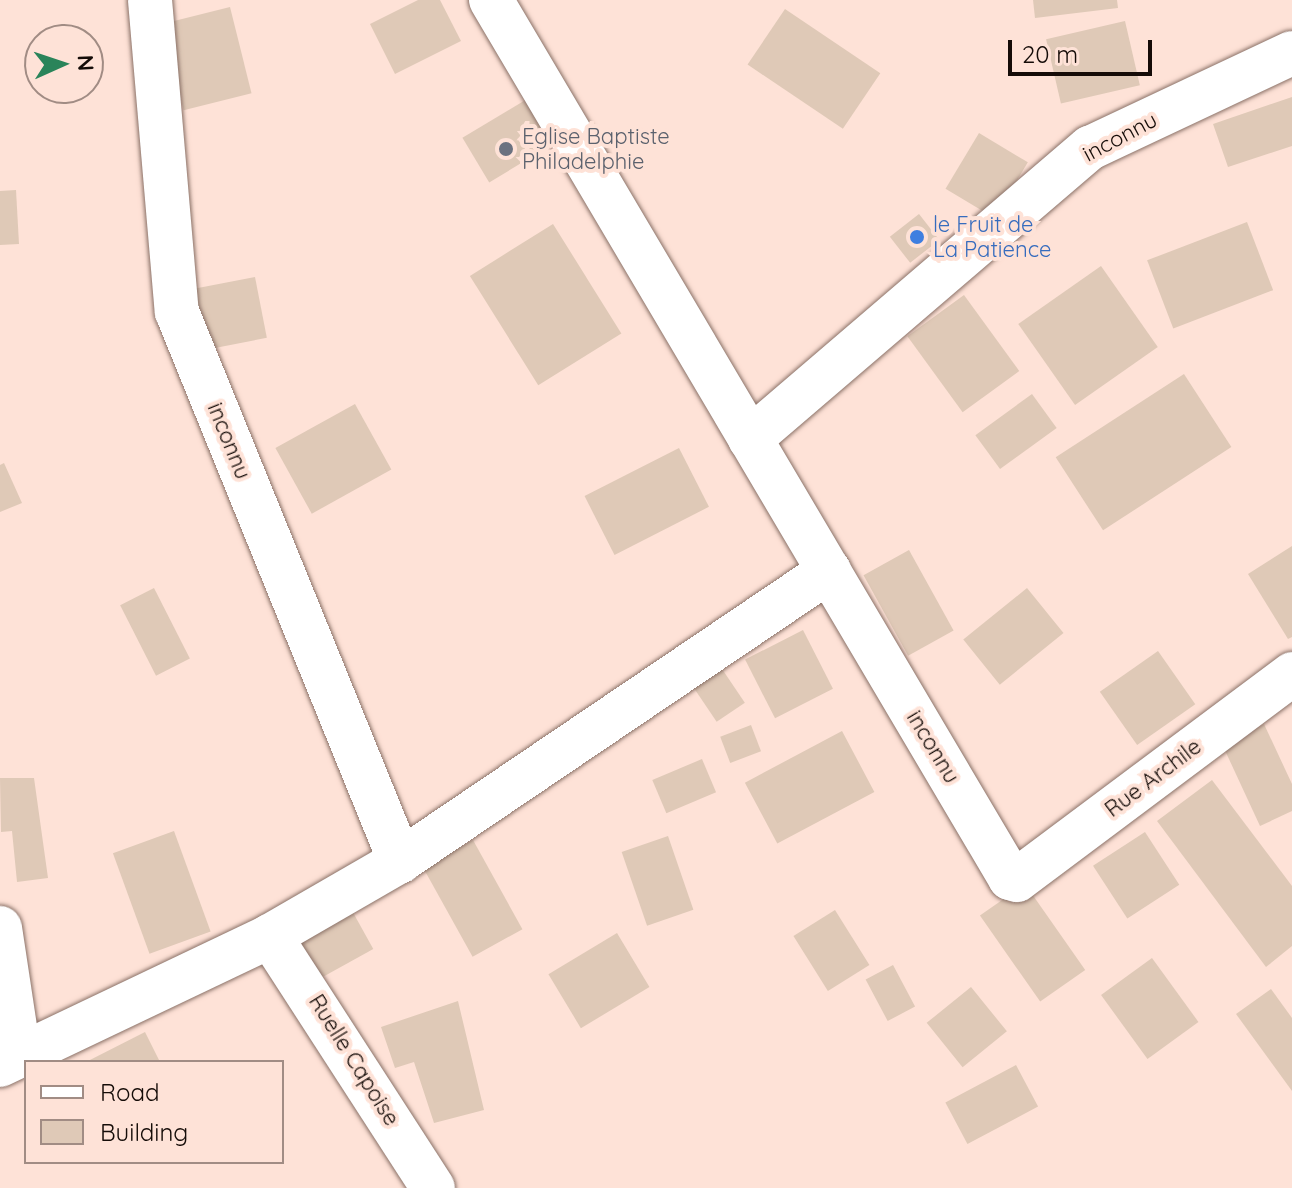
<!DOCTYPE html>
<html>
<head>
<meta charset="utf-8">
<style>
	body { margin:0 }
	#map { position:relative; width:1292px; height:1188px; overflow:hidden; background:#fee2d7; font-family:Quicksand,sans-serif }
	div>[style] { position:absolute }
	.building>* { inset:0; background:#dfc9b7; transform-origin:0 0 }
	.roads { filter:drop-shadow(0 0 2px #8a7167) drop-shadow(0 0 2px #8a7167) }
	.minor>* { height:44px; margin:-22px; padding:0 22px; transform-origin:22px; border-radius:22px; background:#fff }
	.dots>* { width:22px; height:22px; translate:-50% -50%; box-sizing:border-box; border:4px solid #fee2d7; border-radius:50% }
	span { translate:-50% -50%; white-space:nowrap; text-align:center; line-height:1.15; -webkit-text-stroke:8px #fee2d7; paint-order:stroke }
	.worship-label { font-size:22px; color:#5b616d }
	.left { translate:0 -50%; text-align:left }
	.street-label { font-size:22px; color:#150c08 }
	.shop-label { font-size:22px; color:#366cbe }
	.legend { position:absolute; left:24px; top:1060px; width:260px; height:104px; box-sizing:border-box; background:#fee2d7; border:2px solid #a18c84; margin:0; padding:10px 14px; list-style:none; font-size:24px; color:#150c08 }
	.legend li { display:flex; align-items:center; gap:16px; height:40px }
	.legend b { width:40px; border:2px solid #a18c84 }
	.north { position:absolute; left:24px; top:24px; width:80px; height:80px; box-sizing:border-box; background:#fee2d7; border:2px solid #a18c84; border-radius:50%; rotate:87deg; font-size:22px; font-weight:700; line-height:32px; text-align:center; color:#150c08 }
	.north::after { content:''; display:block; margin:auto; width:28px; height:36px; background:#2a845a; clip-path:polygon(50% 0,100% 100%,50% 72%,0 100%) }
	.scale { position:absolute; left:1008px; top:40px; width:144px; height:36px; box-sizing:border-box; border:4px solid #150c08; border-top:0; padding-left:10px; font-size:24px; line-height:28px; white-space:nowrap; color:#150c08; -webkit-text-stroke:6px #fee2d7; paint-order:stroke }
</style>
</head>
<body>
<div id="map">
	<div class="building">
		<div style="clip-path:polygon(418px 0,440px 0,461px 41px,395px 74px,370px 24px)"></div>
		<div style="clip-path:polygon(1033px 0,1117px 0,1118px 8px,1035px 18px)"></div>
		<div style="left:230px;top:7px;width:89px;height:70px;rotate:76deg"></div>
		<div style="left:785px;top:9px;width:115px;height:67px;rotate:34deg"></div>
		<div style="left:1125px;top:21px;width:66px;height:81px;rotate:77deg"></div>
		<div style="left:537px;top:93px;width:52px;height:87px;rotate:59deg"></div>
		<div style="clip-path:polygon(1292px 97px,1292px 146px,1228px 167px,1213px 124px)"></div>
		<div style="left:979px;top:133px;width:57px;height:65px;rotate:31deg"></div>
		<div style="clip-path:polygon(16px 190px,19px 244px,0 245px,0 191px)"></div>
		<div style="left:919px;top:214px;width:33px;height:37px;rotate:52deg"></div>
		<div style="left:1247px;top:222px;width:73px;height:107px;rotate:69deg"></div>
		<div style="left:553px;top:224px;width:129px;height:98px;rotate:58deg"></div>
		<div style="left:1101px;top:266px;width:99px;height:101px;rotate:55deg"></div>
		<div style="left:255px;top:277px;width:62px;height:66px;rotate:79deg"></div>
		<div style="left:964px;top:295px;width:94px;height:70px;rotate:54deg"></div>
		<div style="left:1184px;top:374px;width:87px;height:153px;rotate:57deg"></div>
		<div style="left:1032px;top:394px;width:42px;height:70px;rotate:54deg"></div>
		<div style="left:355px;top:404px;width:75px;height:91px;rotate:61deg"></div>
		<div style="left:679px;top:448px;width:66px;height:106px;rotate:63deg"></div>
		<div style="clip-path:polygon(4px 463px,22px 503px,0 512px,0 465px)"></div>
		<div style="clip-path:polygon(1292px 546px,1292px 637px,1288px 639px,1248px 574px)"></div>
		<div style="left:909px;top:550px;width:92px;height:52px;rotate:61deg"></div>
		<div style="left:154px;top:588px;width:79px;height:38px;rotate:63deg"></div>
		<div style="left:1027px;top:588px;width:58px;height:82px;rotate:51deg"></div>
		<div style="left:803px;top:630px;width:66px;height:65px;rotate:63deg"></div>
		<div style="left:1158px;top:651px;width:65px;height:71px;rotate:55deg"></div>
		<div style="left:718px;top:663px;width:48px;height:34px;rotate:56deg"></div>
		<div style="clip-path:polygon(1264px 724px,1292px 784px,1292px 811px,1260px 826px,1222px 744px)"></div>
		<div style="left:751px;top:725px;width:28px;height:33px;rotate:69deg"></div>
		<div style="left:842px;top:731px;width:69px;height:110px;rotate:62deg"></div>
		<div style="left:702px;top:759px;width:36px;height:54px;rotate:67deg"></div>
		<div style="clip-path:polygon(0 778px,34px 778px,48px 878px,17px 882px,12px 831px,1px 832px)"></div>
		<div style="clip-path:polygon(1212px 780px,1292px 886px,1292px 946px,1266px 967px,1157px 821px)"></div>
		<div style="left:174px;top:831px;width:107px;height:65px;rotate:70deg"></div>
		<div style="left:1145px;top:832px;width:63px;height:62px;rotate:57deg"></div>
		<div style="left:668px;top:836px;width:78px;height:49px;rotate:71deg"></div>
		<div style="left:473px;top:840px;width:102px;height:57px;rotate:61deg"></div>
		<div style="left:1025px;top:884px;width:105px;height:55px;rotate:55deg"></div>
		<div style="left:350px;top:907px;width:48px;height:63px;rotate:61deg"></div>
		<div style="left:835px;top:910px;width:65px;height:49px;rotate:58deg"></div>
		<div style="left:617px;top:933px;width:63px;height:80px;rotate:59deg"></div>
		<div style="left:1152px;top:958px;width:79px;height:63px;rotate:54deg"></div>
		<div style="left:893px;top:965px;width:47px;height:31px;rotate:62deg"></div>
		<div style="left:971px;top:987px;width:57px;height:57px;rotate:51deg"></div>
		<div style="clip-path:polygon(1271px 989px,1292px 1018px,1292px 1091px,1236px 1014px)"></div>
		<div style="clip-path:polygon(458px 1001px,484px 1110px,434px 1123px,414px 1062px,395px 1068px,381px 1027px)"></div>
		<div style="clip-path:polygon(145px 1032px,160px 1062px,86px 1062px)"></div>
		<div style="left:1016px;top:1065px;width:47px;height:80px;rotate:62deg"></div>
	</div>
	<div class="roads">
		<div class="minor">
			<div style="left:150px;top:0;width:313px;rotate:85.1deg"></div>
			<div style="left:177px;top:312px;width:593px;rotate:67.89deg"></div>
			<div style="left:491px;top:0;width:1020px;rotate:59.41deg"></div>
			<div style="left:1010px;top:878px;width:7px;rotate:16deg"></div>
			<div style="left:1017px;top:880px;width:344px;rotate:-36.8deg"></div>
			<div style="left:750px;top:439px;width:448px;rotate:-40.6deg"></div>
			<div style="left:1090px;top:148px;width:223px;rotate:-25.2deg"></div>
			<div style="left:0;top:928px;width:127px;rotate:81.4deg"></div>
			<div style="left:270px;top:936px;width:300px;rotate:57.1deg"></div>
			<div style="left:0;top:1065px;width:299px;rotate:-25.5deg"></div>
			<div style="left:270px;top:936px;width:150px;rotate:-30deg"></div>
			<div style="left:400px;top:861px;width:518px;rotate:-34.06deg"></div>
		</div>
	</div>
	<div class="dots">
		<div style="left:506px;top:149px;background:#6b7280"></div>
		<div style="left:917px;top:237px;background:#3f7fe0"></div>
	</div>
	<div class="worship-label">
		<span class="left" style="left:522px;top:149px">Eglise Baptiste<br>Philadelphie</span>
	</div>
	<div class="street-label">
		<span style="left:1120px;top:137px;rotate:-28deg">inconnu</span>
		<span style="left:229px;top:441px;rotate:68deg">inconnu</span>
		<span style="left:933px;top:747px;rotate:59deg">inconnu</span>
		<span style="left:1153px;top:778px;rotate:-37deg">Rue Archile</span>
		<span style="left:354px;top:1060px;rotate:58deg">Ruelle Capoise</span>
	</div>
	<div class="shop-label">
		<span class="left" style="left:933px;top:237px">le Fruit de<br>La Patience</span>
	</div>
	<ul class="legend">
	<li><b style="height:10px;background:#fff"></b>Road</li>
	<li><b style="height:22px;background:#dfc9b7"></b>Building</li>
	</ul>
	<div class="north">N</div>
	<div class="scale">20 m</div>
</div>
</body>
</html>
